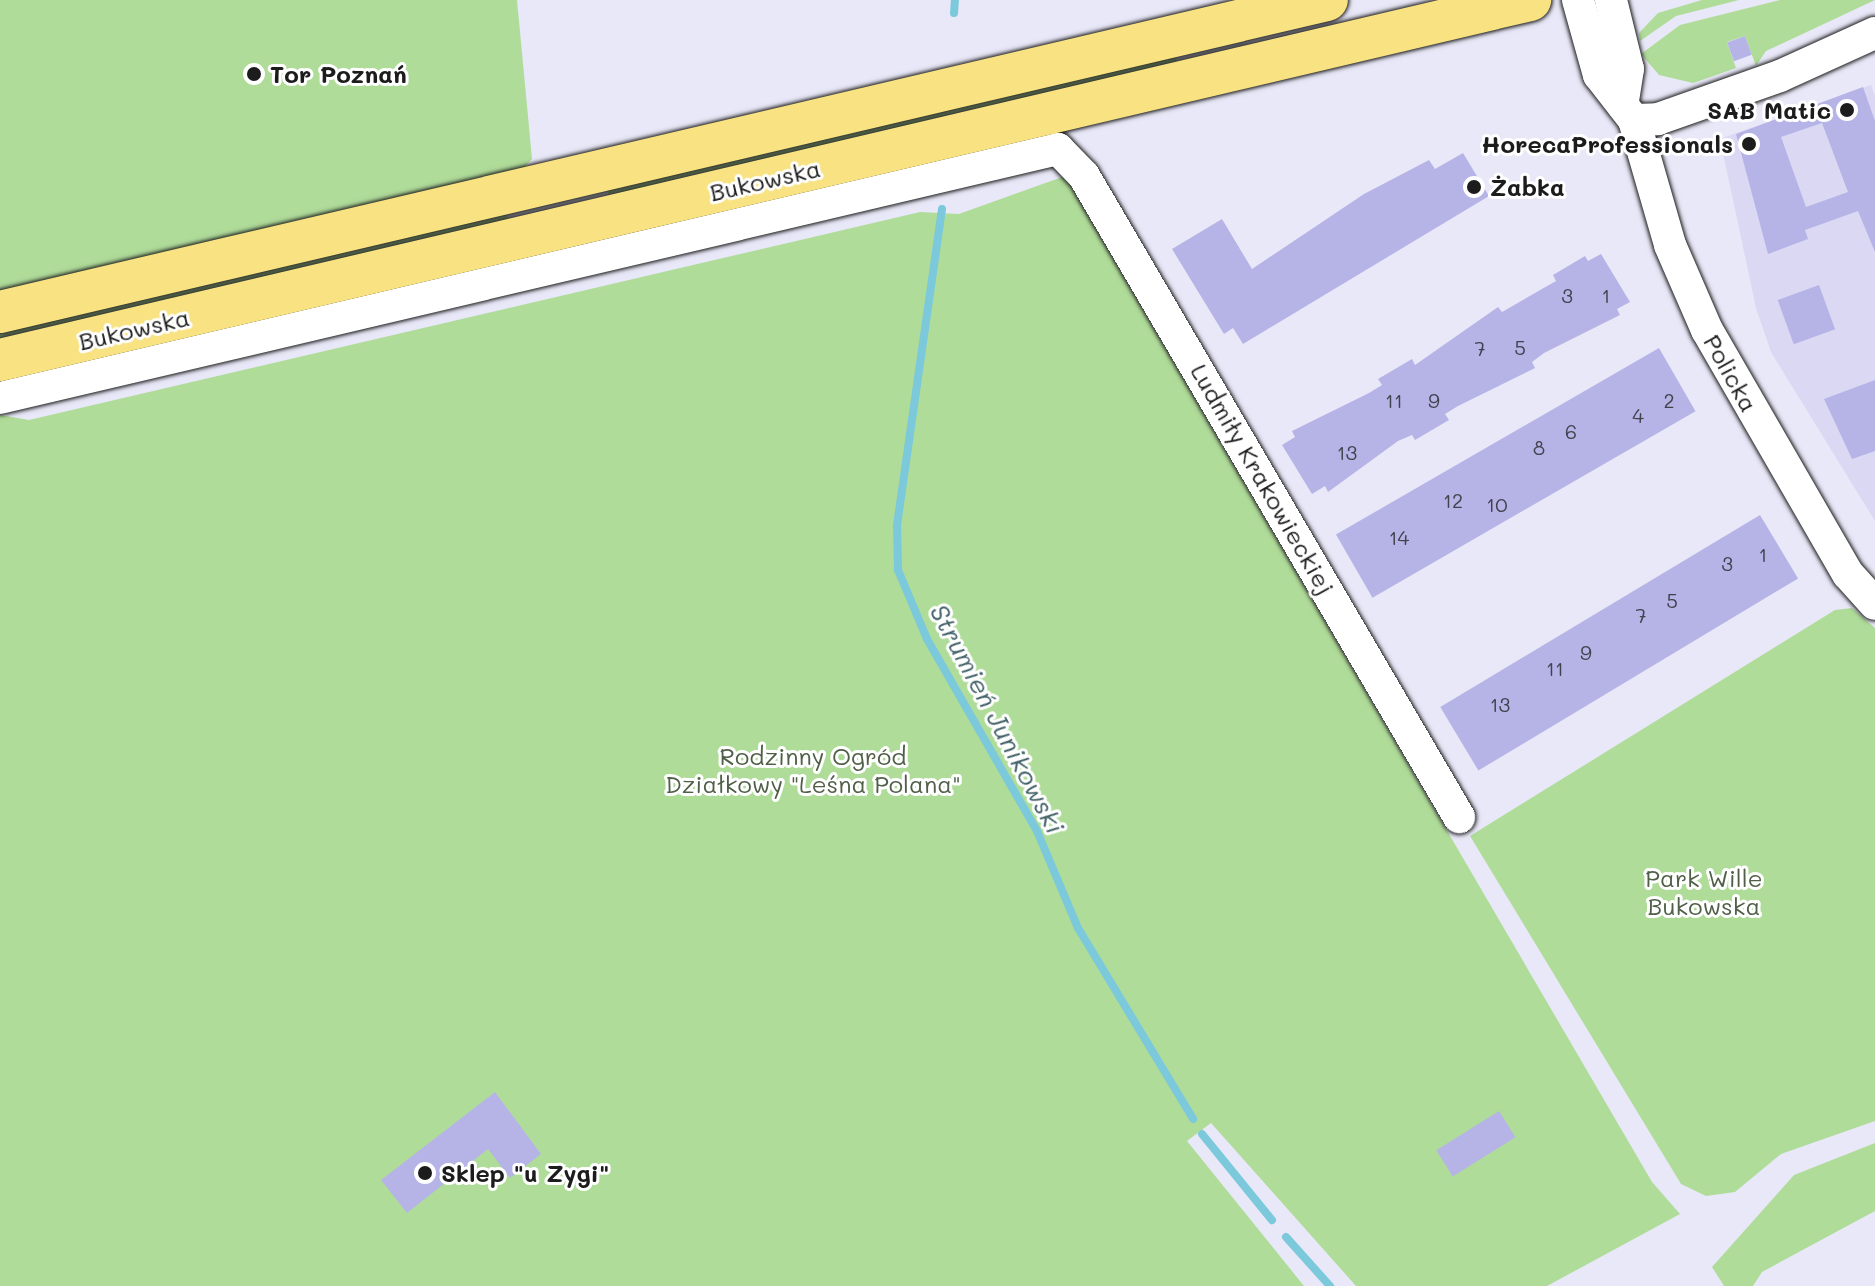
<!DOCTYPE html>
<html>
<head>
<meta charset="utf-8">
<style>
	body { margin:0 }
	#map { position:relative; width:1875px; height:1286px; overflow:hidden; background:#e9e8f8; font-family:Mali,sans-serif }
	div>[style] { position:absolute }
	.built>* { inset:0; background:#dad8f3 }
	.green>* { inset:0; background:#b0dc9a }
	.stream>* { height:8px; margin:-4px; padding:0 4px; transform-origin:4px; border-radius:4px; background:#7bc9da }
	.building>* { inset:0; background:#b6b4e6; transform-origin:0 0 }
	.roads { filter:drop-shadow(0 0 2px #1c1c1c) drop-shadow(0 0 2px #1c1c1c) }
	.minor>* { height:32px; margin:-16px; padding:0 16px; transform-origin:16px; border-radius:16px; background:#fff }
	.major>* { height:42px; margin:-21px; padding:0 21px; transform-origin:21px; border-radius:21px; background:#f8e281 }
	.dots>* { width:22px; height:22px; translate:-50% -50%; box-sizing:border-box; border:4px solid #fff; border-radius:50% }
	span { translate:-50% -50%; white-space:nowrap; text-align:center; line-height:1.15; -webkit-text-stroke:6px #fff; paint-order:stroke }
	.number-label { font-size:20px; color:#42424e }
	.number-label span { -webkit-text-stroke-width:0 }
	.poi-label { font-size:24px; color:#1c1c1c; font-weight:700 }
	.left { translate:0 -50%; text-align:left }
	.right { translate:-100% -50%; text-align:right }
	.street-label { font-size:24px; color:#1c1c1c }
	.park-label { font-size:24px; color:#505f48 }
	.water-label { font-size:26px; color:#426168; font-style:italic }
</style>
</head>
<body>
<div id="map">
	<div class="built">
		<div style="clip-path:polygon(1871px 85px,1875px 96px,1875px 521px,1771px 352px,1756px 308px,1720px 139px)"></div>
	</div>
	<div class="green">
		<div style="clip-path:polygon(0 0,517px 0,532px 159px,521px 171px,0 294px)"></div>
		<div style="clip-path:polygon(1702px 0,1739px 0,1676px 16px,1640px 41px,1639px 33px,1658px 13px)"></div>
		<div style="clip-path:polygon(1780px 0,1875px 0,1766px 51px,1756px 66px,1745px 36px,1727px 42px,1736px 68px,1693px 83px,1659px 75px,1641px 54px,1680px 25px)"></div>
		<div style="clip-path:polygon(1174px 54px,1177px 61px,1113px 81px,609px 196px,607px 190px)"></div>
		<div style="clip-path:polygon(1065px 176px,1652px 1182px,1680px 1214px,1547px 1286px,1356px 1286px,1211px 1123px,1187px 1141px,1304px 1286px,0 1286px,0 415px,29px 420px,920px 212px,959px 214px)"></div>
		<div style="clip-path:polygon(507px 214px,508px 219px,0 342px,0 330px)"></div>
		<div style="clip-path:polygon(1852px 608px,1875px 628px,1875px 1121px,1781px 1154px,1735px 1192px,1706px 1196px,1681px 1184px,1470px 836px,1835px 610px)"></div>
		<div style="clip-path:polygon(1875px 1143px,1875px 1211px,1762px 1272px,1753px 1286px,1724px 1286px,1712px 1267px,1794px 1175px)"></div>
	</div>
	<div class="stream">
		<div style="left:954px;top:13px;width:13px;rotate:-86deg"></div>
		<div style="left:942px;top:209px;width:320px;rotate:98.1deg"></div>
		<div style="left:897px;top:526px;width:44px;rotate:88.7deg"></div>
		<div style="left:898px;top:570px;width:75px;rotate:67.2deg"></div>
		<div style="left:927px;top:639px;width:221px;rotate:60.2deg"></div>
		<div style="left:1037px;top:831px;width:105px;rotate:67.1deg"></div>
		<div style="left:1078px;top:928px;width:223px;rotate:58.9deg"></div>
		<div style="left:1202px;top:1134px;width:111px;rotate:50.9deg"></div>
		<div style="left:1286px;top:1237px;width:66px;rotate:48.1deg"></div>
	</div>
	<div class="building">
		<div style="left:1745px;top:36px;width:20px;height:19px;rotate:70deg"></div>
		<div style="clip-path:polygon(evenodd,1863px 87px,1875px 121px,1875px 252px,1858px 211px,1805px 230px,1808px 239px,1768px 254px,1736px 134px,1863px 87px,1822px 123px,1848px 192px,1806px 207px,1781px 137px,1822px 123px)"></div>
		<div style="clip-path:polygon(1463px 153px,1489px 196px,1243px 344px,1233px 328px,1224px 334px,1172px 249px,1222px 219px,1252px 269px,1364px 194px,1429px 160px,1435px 169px)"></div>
		<div style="clip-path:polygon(1601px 254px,1630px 302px,1617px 309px,1620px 315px,1544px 353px,1532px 362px,1535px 368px,1458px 406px,1445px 414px,1449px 420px,1415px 440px,1412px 435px,1398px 441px,1328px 492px,1325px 486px,1312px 494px,1282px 445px,1295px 437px,1292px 431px,1369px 393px,1382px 385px,1378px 379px,1412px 359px,1415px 365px,1498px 307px,1502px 312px,1556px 281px,1553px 275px,1585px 256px,1588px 261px)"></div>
		<div style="left:1819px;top:285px;width:47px;height:44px;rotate:70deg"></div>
		<div style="left:1659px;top:348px;width:73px;height:373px;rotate:60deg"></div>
		<div style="clip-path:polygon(1875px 380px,1875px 451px,1852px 459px,1824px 399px)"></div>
		<div style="left:1760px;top:515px;width:74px;height:373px;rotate:59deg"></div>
		<div style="clip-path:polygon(495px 1092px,541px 1154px,510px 1178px,488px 1149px,407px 1213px,381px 1180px)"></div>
		<div style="left:1499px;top:1111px;width:31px;height:74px;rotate:58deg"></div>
	</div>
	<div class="roads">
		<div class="minor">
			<div style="left:1578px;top:0;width:78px;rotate:74.4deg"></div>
			<div style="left:1599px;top:75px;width:57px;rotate:52.1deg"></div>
			<div style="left:1634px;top:120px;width:24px;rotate:-2deg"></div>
			<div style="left:1658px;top:119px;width:129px;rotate:-19.4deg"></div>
			<div style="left:1780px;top:76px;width:104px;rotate:-24.4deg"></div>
			<div style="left:1611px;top:0;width:71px;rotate:76.2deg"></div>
			<div style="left:1628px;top:69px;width:36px;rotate:99deg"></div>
			<div style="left:1634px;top:120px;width:130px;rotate:73.9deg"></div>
			<div style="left:1670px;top:245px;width:93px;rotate:66.5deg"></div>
			<div style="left:1707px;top:330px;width:282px;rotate:60deg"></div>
			<div style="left:1848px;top:574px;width:40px;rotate:48deg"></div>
			<div style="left:0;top:398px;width:1087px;rotate:-13.24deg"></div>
			<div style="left:1058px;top:149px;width:37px;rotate:46deg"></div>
			<div style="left:1084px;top:176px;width:743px;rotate:59.67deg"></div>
		</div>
		<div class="major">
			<div style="left:0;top:312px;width:1363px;rotate:-13.23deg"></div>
			<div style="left:0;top:360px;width:1572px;rotate:-13.24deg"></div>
		</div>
	</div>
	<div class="dots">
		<div style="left:254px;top:74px;background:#1c1c1c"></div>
		<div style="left:1847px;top:110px;background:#1c1c1c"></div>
		<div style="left:1749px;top:144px;background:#1c1c1c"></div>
		<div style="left:1474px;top:187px;background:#1c1c1c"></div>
		<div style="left:425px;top:1173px;background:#1c1c1c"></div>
	</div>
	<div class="number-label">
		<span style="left:1567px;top:295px">3</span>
		<span style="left:1606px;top:295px">1</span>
		<span style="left:1520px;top:347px">5</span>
		<span style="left:1480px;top:348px">7</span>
		<span style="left:1394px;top:400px">11</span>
		<span style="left:1434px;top:400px">9</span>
		<span style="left:1669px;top:400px">2</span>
		<span style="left:1638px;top:415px">4</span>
		<span style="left:1571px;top:431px">6</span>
		<span style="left:1539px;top:447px">8</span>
		<span style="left:1347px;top:452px">13</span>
		<span style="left:1453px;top:500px">12</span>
		<span style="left:1497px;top:504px">10</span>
		<span style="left:1399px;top:537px">14</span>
		<span style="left:1763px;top:554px">1</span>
		<span style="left:1727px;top:563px">3</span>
		<span style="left:1672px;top:600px">5</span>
		<span style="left:1641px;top:615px">7</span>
		<span style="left:1586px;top:652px">9</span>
		<span style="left:1555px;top:668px">11</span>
		<span style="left:1500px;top:704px">13</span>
	</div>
	<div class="poi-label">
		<span class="left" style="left:270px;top:74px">Tor Poznań</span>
		<span class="right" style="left:1831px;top:110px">SAB Matic</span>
		<span class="right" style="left:1733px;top:144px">HorecaProfessionals</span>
		<span class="left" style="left:1490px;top:187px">Żabka</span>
		<span class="left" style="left:441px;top:1173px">Sklep "u Zygi"</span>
	</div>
	<div class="street-label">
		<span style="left:765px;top:180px;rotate:-13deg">Bukowska</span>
		<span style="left:134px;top:329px;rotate:-13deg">Bukowska</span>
		<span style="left:1731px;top:373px;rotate:61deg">Policka</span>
		<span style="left:1263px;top:479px;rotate:60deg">Ludmiły Krakowieckiej</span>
	</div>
	<div class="park-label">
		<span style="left:813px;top:770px">Rodzinny Ogród<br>Działkowy "Leśna Polana"</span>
		<span style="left:1704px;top:892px">Park Wille<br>Bukowska</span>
	</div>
	<div class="water-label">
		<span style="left:997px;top:719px;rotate:62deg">Strumień Junikowski</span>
	</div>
</div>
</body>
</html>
